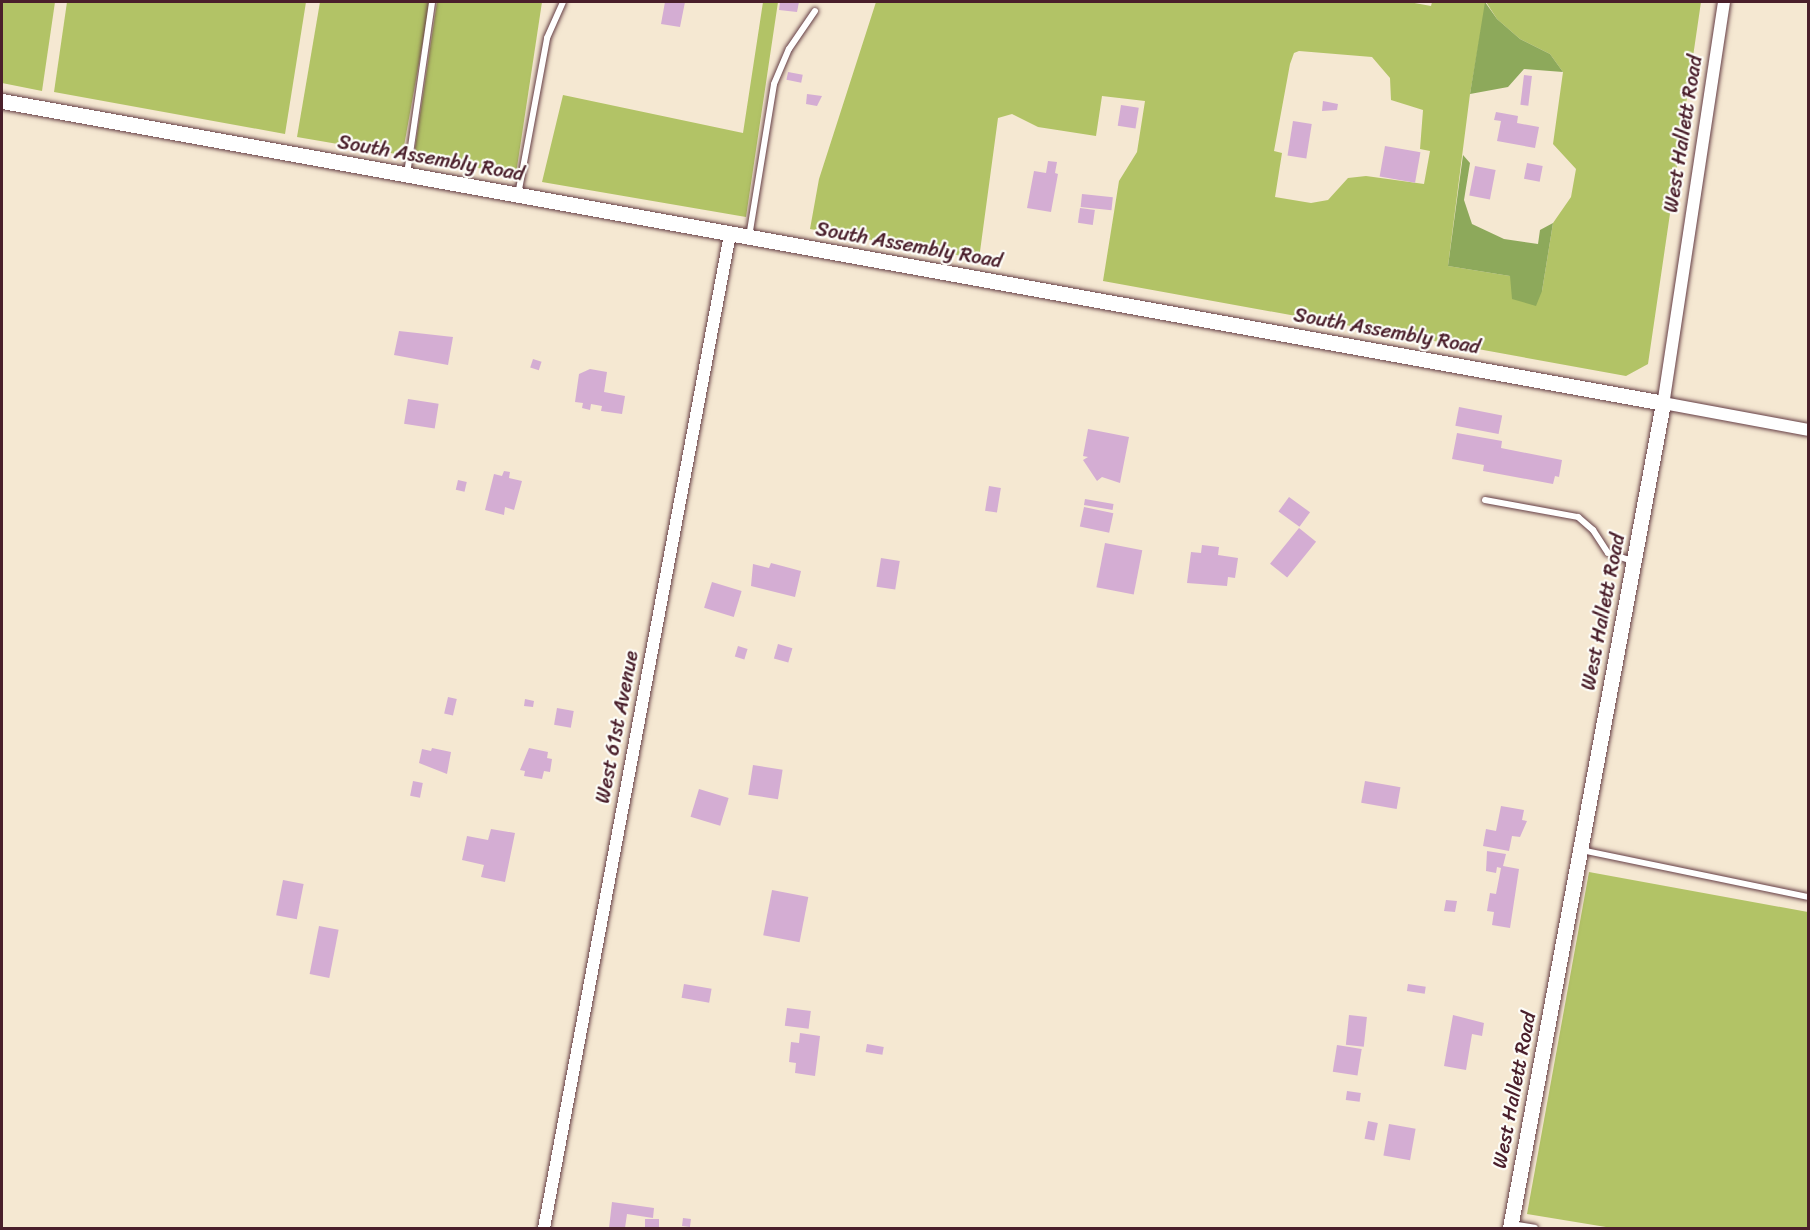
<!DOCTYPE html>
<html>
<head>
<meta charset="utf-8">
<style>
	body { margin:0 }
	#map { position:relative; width:1810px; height:1230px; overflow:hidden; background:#f5e8d2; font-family:Sriracha,sans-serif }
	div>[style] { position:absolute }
	.green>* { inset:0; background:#b2c366 }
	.forest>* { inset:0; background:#8da95b }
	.building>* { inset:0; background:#d4add3; transform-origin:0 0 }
	.roads { filter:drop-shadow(0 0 2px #643d44) drop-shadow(0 0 2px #643d44) }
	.service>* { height:6px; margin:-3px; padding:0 3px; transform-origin:3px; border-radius:3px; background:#fff }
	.minor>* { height:12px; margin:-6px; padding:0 6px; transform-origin:6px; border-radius:6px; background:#fff }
	.tertiary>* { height:15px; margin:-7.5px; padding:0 7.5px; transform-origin:7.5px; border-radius:7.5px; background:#fff }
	span { translate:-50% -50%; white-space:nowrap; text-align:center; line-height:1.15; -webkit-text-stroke:4.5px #fdfcf7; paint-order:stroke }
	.street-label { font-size:20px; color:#4a1f2b }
	.frame { position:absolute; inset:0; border:3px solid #4a1f2b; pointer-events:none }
</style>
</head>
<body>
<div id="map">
	<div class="green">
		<div style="clip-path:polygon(2px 2px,55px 2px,42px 91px,2px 83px)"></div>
		<div style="clip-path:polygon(67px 2px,306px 2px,285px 134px,54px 92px)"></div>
		<div style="clip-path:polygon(320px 2px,430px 2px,404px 146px,396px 154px,297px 137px)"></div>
		<div style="clip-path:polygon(437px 2px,542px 2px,516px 174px,420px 159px,415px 148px)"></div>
		<div style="clip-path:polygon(763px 2px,778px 2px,746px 217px,542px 182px,563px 95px,743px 133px)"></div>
		<div style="clip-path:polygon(evenodd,876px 2px,1409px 2px,1431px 6px,1432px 2px,1701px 2px,1648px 364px,1626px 376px,1103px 281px,1119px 181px,1137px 152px,1145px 101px,1102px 96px,1096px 136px,1038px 127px,1012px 114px,998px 118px,979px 259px,810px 229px,819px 179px,876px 2px,1486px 2px,1497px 19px,1520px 39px,1550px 54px,1563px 72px,1553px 144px,1576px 169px,1571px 197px,1553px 223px,1542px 291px,1510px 276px,1448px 266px,1470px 94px,1486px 2px,876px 2px,1299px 51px,1372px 57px,1390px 78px,1391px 100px,1423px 110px,1420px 149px,1430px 151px,1424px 184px,1366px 176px,1348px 178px,1328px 200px,1311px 203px,1275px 197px,1282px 153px,1274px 151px,1290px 64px,1294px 53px,1299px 51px)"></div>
		<div style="clip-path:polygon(1589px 872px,1808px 912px,1808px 1228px,1612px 1228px,1527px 1214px)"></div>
	</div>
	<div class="forest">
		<div style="clip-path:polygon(1485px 2px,1497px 19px,1520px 39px,1550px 54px,1563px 72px,1524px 69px,1508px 87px,1470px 94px)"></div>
		<div style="clip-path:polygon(1463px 155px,1470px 163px,1464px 200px,1472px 224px,1504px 239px,1538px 244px,1540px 230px,1553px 223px,1542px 291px,1536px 306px,1512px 299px,1510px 276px,1448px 266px)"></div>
	</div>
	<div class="building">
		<div style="clip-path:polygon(665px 2px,685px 2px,680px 27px,661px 24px)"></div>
		<div style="clip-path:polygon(780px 2px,799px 2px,797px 12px,779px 10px)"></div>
		<div style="left:788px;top:72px;width:15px;height:8px;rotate:11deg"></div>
		<div style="left:1524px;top:75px;width:8px;height:30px;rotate:7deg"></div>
		<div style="clip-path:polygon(807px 94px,822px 96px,817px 106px,806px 104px)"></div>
		<div style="clip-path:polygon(1323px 101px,1338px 104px,1337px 110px,1322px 111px)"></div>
		<div style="left:1121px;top:105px;width:18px;height:21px;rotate:9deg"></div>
		<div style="clip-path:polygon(1496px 112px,1518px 116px,1517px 123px,1539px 127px,1535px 148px,1497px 141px,1501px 121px,1494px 120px)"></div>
		<div style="left:1293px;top:121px;width:19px;height:35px;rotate:9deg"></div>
		<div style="left:1385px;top:146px;width:36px;height:31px;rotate:10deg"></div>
		<div style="clip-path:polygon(1048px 161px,1057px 162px,1055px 173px,1058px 174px,1051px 212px,1027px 208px,1034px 171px,1046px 173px)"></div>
		<div style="left:1527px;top:163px;width:16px;height:16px;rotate:11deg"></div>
		<div style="left:1475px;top:166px;width:21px;height:30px;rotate:11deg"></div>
		<div style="left:1082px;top:194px;width:31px;height:13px;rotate:6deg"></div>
		<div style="left:1080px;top:208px;width:15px;height:15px;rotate:8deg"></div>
		<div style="clip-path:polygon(399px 331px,453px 337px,448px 365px,394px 355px)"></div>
		<div style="left:533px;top:359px;width:9px;height:9px;rotate:18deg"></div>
		<div style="clip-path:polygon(590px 369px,607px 372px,604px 392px,625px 396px,622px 414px,601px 411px,602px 406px,591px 404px,590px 410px,582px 408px,583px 403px,575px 402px,579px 374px)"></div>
		<div style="left:408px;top:399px;width:31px;height:25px;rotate:9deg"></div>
		<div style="left:1459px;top:407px;width:44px;height:19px;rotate:11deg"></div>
		<div style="clip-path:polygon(1088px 429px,1129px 437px,1120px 483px,1102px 477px,1097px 481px,1083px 460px,1088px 457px,1083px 456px)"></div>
		<div style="clip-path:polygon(1457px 433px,1502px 441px,1501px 448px,1562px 460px,1559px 477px,1555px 476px,1553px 484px,1483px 471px,1484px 465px,1452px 459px)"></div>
		<div style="clip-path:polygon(504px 471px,510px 472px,509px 478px,522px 481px,514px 510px,505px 507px,504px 515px,485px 510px,494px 474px,502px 476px)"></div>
		<div style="left:458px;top:480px;width:9px;height:10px;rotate:13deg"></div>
		<div style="left:989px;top:486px;width:12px;height:25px;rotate:9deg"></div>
		<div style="left:1289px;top:497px;width:26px;height:18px;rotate:36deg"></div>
		<div style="left:1085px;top:499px;width:29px;height:6px;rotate:10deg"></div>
		<div style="left:1084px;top:507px;width:30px;height:20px;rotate:12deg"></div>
		<div style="left:1299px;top:528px;width:22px;height:46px;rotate:39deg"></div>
		<div style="left:1105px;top:543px;width:38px;height:45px;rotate:11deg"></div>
		<div style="clip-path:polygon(1202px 545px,1219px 547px,1218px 555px,1238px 558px,1235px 578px,1228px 577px,1227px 586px,1187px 583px,1191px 552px,1201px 553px)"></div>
		<div style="left:881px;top:558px;width:19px;height:29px;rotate:9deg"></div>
		<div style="clip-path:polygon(771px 563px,801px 571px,795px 597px,751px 586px,753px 564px,769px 568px)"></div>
		<div style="left:712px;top:582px;width:31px;height:27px;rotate:17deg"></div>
		<div style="left:778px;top:644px;width:15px;height:15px;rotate:16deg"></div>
		<div style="left:738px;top:646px;width:10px;height:11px;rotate:17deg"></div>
		<div style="left:448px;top:697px;width:9px;height:17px;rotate:13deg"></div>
		<div style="clip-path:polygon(525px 699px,534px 701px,533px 707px,524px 706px)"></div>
		<div style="left:557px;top:708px;width:17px;height:17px;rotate:10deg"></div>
		<div style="clip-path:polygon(432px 748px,451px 752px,447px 774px,419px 763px,422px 749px,431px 751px)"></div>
		<div style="clip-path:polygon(529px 748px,548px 752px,547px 758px,552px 759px,550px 772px,544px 771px,542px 779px,524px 776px,525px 771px,520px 770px)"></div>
		<div style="left:753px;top:765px;width:30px;height:30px;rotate:9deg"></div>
		<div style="left:413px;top:781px;width:10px;height:15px;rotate:11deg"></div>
		<div style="left:1365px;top:781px;width:36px;height:22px;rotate:10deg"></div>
		<div style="left:699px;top:789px;width:31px;height:29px;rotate:17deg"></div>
		<div style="clip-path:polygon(1501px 806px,1524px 810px,1522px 820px,1527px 821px,1520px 837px,1512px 836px,1509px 851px,1483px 846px,1486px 829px,1496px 831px)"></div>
		<div style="clip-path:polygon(491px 829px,515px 833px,505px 882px,481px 877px,484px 865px,462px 860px,467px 836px,488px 840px)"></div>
		<div style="clip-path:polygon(1487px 851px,1506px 854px,1503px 866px,1519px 869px,1510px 928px,1492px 925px,1494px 912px,1487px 911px,1490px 893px,1496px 894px,1501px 868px,1497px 867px,1496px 873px,1486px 871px)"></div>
		<div style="left:283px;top:880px;width:21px;height:36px;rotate:11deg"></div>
		<div style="left:772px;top:890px;width:37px;height:46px;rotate:11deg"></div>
		<div style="clip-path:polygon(1446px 900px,1457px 901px,1455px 912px,1444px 911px)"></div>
		<div style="left:319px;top:926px;width:20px;height:49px;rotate:11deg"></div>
		<div style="left:684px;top:984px;width:28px;height:14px;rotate:10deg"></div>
		<div style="left:1408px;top:984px;width:18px;height:7px;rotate:9deg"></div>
		<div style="left:787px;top:1008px;width:24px;height:18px;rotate:7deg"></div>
		<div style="left:1349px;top:1015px;width:18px;height:30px;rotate:6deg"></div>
		<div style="clip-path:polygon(1453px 1015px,1484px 1023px,1482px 1036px,1472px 1034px,1466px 1070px,1444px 1066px)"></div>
		<div style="clip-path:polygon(800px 1033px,820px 1036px,815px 1076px,795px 1073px,796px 1063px,789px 1062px,791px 1042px,799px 1043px)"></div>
		<div style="left:867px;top:1044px;width:17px;height:8px;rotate:10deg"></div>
		<div style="left:1337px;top:1045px;width:25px;height:27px;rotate:9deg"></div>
		<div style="left:1347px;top:1091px;width:14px;height:9px;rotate:8deg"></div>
		<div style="left:1368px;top:1121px;width:10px;height:18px;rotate:11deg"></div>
		<div style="left:1389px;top:1124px;width:27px;height:32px;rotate:10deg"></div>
		<div style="clip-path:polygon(612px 1202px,654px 1208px,653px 1218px,627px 1214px,625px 1228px,609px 1228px)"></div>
		<div style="left:683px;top:1218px;width:8px;height:8px;rotate:7deg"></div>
		<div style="left:645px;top:1219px;width:14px;height:8px"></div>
	</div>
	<div class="roads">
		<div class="service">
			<div style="left:407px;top:174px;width:174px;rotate:-81.7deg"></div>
			<div style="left:518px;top:195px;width:160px;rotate:-79.5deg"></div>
			<div style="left:547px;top:38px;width:39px;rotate:-66deg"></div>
			<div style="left:749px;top:237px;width:155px;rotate:-80.7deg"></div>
			<div style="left:774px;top:84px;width:38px;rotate:-67deg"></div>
			<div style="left:789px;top:49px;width:46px;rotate:-55.6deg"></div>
			<div style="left:1485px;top:500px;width:95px;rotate:10.4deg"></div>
			<div style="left:1578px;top:517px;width:20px;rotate:41deg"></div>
			<div style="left:1593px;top:530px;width:27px;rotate:57deg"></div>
			<div style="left:1608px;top:553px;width:26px;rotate:18deg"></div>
			<div style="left:1581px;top:850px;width:232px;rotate:11.7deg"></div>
			<div style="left:1511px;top:1224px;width:24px;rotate:9deg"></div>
		</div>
		<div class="minor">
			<div style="left:1724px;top:2px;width:406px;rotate:98.6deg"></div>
			<div style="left:1663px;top:403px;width:147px;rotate:10.5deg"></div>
			<div style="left:544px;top:1228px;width:1011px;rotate:-79.4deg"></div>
		</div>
		<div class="tertiary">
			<div style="left:2px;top:101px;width:1688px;rotate:10.3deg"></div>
			<div style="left:1663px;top:403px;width:839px;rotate:100.51deg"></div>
		</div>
	</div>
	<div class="street-label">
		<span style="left:1683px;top:134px;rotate:-81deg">West Hallett Road</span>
		<span style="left:431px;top:158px;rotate:10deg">South Assembly Road</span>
		<span style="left:909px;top:245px;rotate:10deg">South Assembly Road</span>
		<span style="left:1387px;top:331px;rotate:10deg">South Assembly Road</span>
		<span style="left:1603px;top:612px;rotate:-79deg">West Hallett Road</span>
		<span style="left:617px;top:727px;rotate:-79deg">West 61st Avenue</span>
		<span style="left:1514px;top:1090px;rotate:-79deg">West Hallett Road</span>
	</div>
	<div class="frame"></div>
</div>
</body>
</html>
